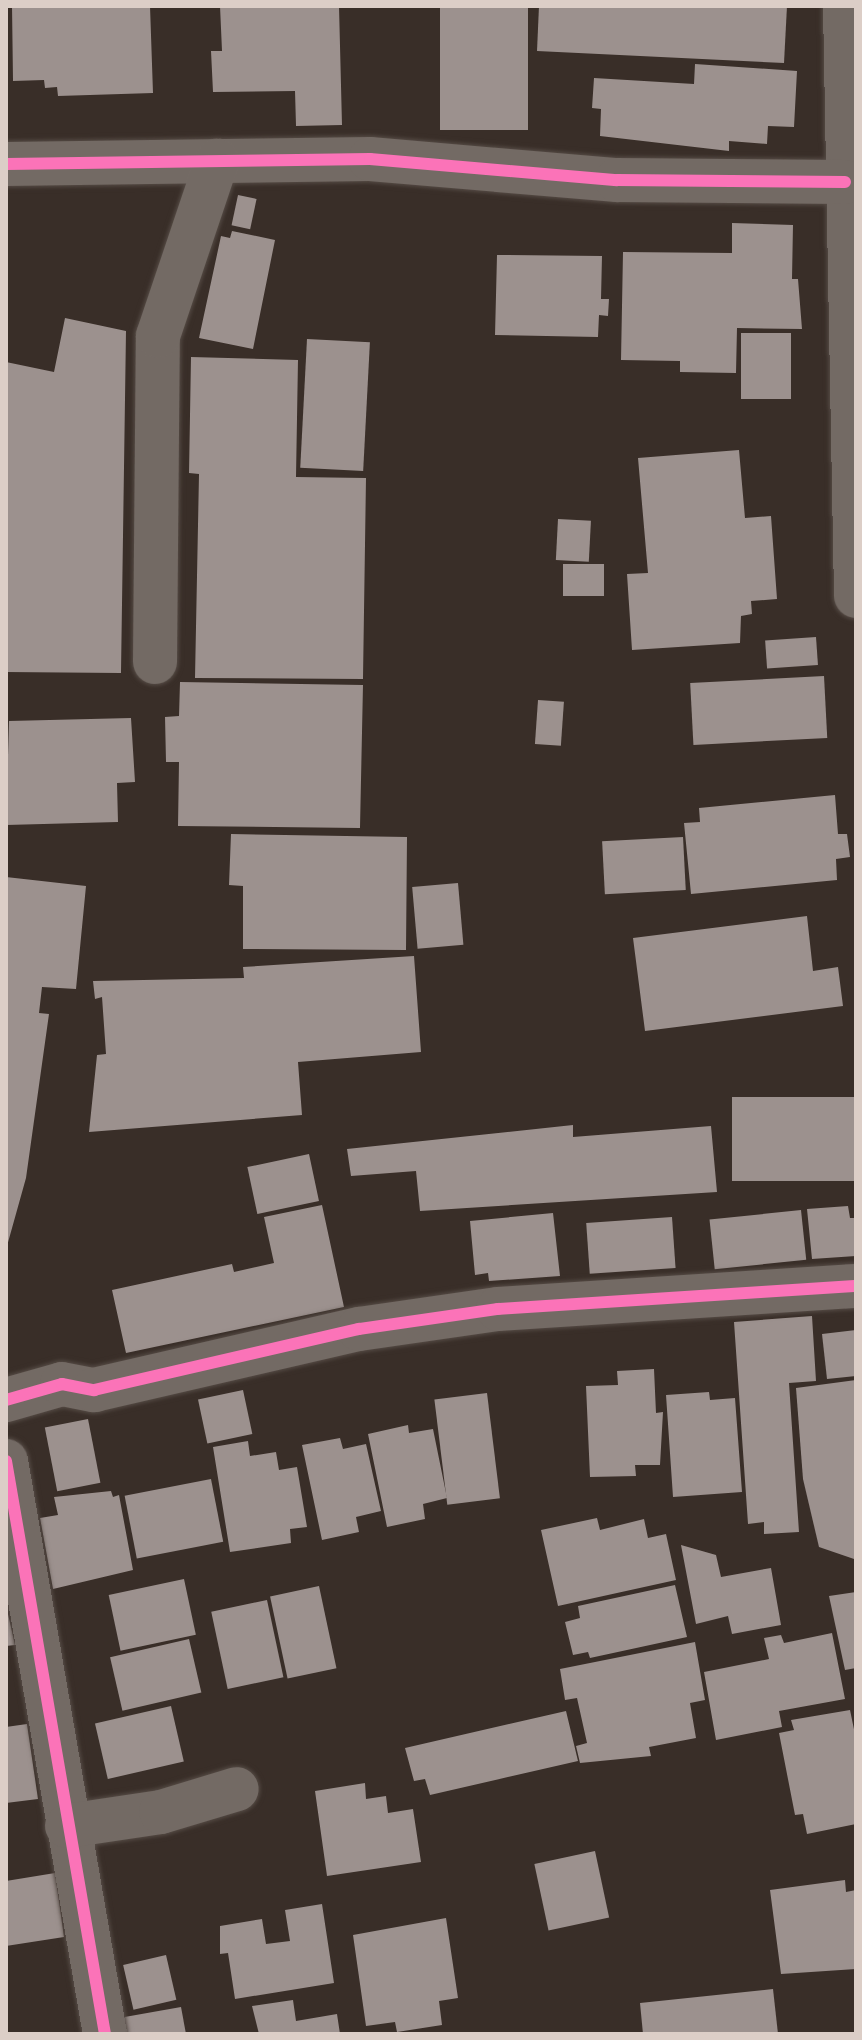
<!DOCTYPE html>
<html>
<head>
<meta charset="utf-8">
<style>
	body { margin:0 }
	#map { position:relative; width:862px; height:2040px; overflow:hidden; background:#392e28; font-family:"Source Sans 3",sans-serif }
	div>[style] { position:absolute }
	.building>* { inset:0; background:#9c918e; transform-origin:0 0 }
	.roads { filter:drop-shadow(0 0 2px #554b45) drop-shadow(0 0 2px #554b45) }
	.minor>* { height:44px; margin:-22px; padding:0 22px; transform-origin:22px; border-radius:22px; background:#736a64 }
	.cycleway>* { height:12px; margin:-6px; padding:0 6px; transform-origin:6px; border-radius:6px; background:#fb73b8 }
	span { translate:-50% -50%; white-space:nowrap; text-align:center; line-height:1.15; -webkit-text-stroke:8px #412c20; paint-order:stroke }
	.frame { position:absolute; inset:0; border:8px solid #dccec7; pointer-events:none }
</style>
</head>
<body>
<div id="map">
	<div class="building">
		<div style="clip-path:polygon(12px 6px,150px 6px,153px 93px,58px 96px,57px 87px,45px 88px,44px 80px,13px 81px)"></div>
		<div style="clip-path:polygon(220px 6px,339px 6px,342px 125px,296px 126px,295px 91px,213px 92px,211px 51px,222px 51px)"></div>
		<div style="left:440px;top:6px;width:88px;height:124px"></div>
		<div style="clip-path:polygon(539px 6px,787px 6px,784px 63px,537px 51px)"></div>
		<div style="clip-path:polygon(695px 64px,797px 71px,794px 127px,768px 126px,767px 144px,729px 141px,729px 151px,600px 136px,601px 109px,592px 108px,594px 78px,694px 84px)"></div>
		<div style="left:238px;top:195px;width:19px;height:31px;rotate:12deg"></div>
		<div style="clip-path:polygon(732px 223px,793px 225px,792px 279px,798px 279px,802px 329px,737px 328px,736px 373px,680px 372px,680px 361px,621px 360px,623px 252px,732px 253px)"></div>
		<div style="clip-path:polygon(232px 231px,275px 240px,253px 349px,199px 338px,221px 236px,230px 238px)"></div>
		<div style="clip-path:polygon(497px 255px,602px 256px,601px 299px,609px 299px,608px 316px,599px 315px,598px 337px,495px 335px)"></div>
		<div style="clip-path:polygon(65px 318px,126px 331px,121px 673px,6px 672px,6px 362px,54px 372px)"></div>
		<div style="left:741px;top:333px;width:50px;height:66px"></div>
		<div style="left:307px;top:339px;width:63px;height:129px;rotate:3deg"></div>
		<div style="clip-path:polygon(191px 357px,298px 360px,296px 477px,366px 478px,363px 679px,195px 678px,199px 474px,189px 473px)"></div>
		<div style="clip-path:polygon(739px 450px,745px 518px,771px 516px,777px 599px,751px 601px,752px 614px,741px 616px,740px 643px,632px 650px,627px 574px,648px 573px,638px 458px)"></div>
		<div style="left:558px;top:519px;width:33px;height:41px;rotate:3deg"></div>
		<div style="left:563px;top:564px;width:41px;height:32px"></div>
		<div style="left:816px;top:637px;width:28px;height:51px;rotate:86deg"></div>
		<div style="left:824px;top:676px;width:62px;height:134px;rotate:87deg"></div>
		<div style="clip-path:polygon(180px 682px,363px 685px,360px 828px,178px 826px,179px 762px,166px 762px,165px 717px,179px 716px)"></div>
		<div style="left:538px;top:700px;width:26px;height:44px;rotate:4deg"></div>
		<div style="clip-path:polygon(131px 718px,135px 782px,117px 783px,118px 822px,6px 825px,9px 721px)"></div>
		<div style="clip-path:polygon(835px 795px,838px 834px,847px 834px,850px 857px,836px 859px,837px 880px,691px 894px,684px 823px,700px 822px,699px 808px)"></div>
		<div style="clip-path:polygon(231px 834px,407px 837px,406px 950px,243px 949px,243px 886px,229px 885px)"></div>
		<div style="left:683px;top:837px;width:53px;height:81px;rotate:87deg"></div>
		<div style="clip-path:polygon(6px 877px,86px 886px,76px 989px,42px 987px,39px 1013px,49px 1014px,26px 1178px,7px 1246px)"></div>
		<div style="left:458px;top:883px;width:62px;height:46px;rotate:85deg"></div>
		<div style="clip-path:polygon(807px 916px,813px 971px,838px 967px,843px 1006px,645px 1031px,633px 938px)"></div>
		<div style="clip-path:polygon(414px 956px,421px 1052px,298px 1062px,302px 1115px,89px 1132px,97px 1055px,106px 1054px,102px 997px,95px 999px,93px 981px,244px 978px,243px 967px)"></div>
		<div style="left:856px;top:1097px;width:84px;height:124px;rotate:90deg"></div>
		<div style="clip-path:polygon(573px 1125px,573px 1137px,711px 1126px,717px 1192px,420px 1211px,416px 1171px,351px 1176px,347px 1149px)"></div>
		<div style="left:309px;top:1154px;width:48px;height:63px;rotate:78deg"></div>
		<div style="clip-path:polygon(322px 1205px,344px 1307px,126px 1353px,112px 1290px,232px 1264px,234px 1272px,274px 1263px,264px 1217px)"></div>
		<div style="clip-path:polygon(848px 1206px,850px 1218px,856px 1218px,856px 1256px,812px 1259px,807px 1209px)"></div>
		<div style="left:801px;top:1210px;width:50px;height:92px;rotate:84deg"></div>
		<div style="clip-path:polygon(553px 1213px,560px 1276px,489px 1281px,488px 1273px,475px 1275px,470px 1221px)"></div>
		<div style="left:672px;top:1217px;width:51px;height:86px;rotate:86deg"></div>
		<div style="clip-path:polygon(812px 1316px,816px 1381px,789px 1383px,799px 1532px,764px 1534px,764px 1522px,748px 1524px,734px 1322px)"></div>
		<div style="clip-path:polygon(856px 1330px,856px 1376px,827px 1379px,822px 1334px)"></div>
		<div style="clip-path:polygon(654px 1369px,656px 1413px,663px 1412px,660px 1465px,635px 1465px,636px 1476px,590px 1477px,586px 1386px,618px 1385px,617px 1371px)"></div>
		<div style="clip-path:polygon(856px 1380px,856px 1558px,854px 1559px,819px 1547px,803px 1479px,796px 1388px)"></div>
		<div style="left:243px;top:1390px;width:45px;height:46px;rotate:78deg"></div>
		<div style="clip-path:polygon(709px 1392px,710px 1400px,735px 1398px,742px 1492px,673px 1497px,666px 1395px)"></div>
		<div style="left:487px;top:1393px;width:106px;height:53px;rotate:83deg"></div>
		<div style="left:88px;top:1419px;width:65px;height:44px;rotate:79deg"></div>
		<div style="clip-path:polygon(408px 1425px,409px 1433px,433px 1429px,447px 1498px,423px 1504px,425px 1519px,387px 1527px,368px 1434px)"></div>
		<div style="clip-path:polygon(340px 1438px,343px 1449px,366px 1444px,381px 1511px,356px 1517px,359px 1532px,322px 1540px,302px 1445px)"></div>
		<div style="clip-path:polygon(248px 1441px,250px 1456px,276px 1452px,279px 1470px,297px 1467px,307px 1527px,290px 1529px,291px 1543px,230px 1552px,213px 1447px)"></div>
		<div style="left:211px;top:1479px;width:64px;height:88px;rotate:79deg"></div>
		<div style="clip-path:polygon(111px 1491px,113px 1497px,119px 1495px,133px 1570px,53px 1589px,40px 1518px,58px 1515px,54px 1497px)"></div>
		<div style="clip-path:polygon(597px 1518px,600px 1530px,644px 1519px,648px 1538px,666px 1534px,676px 1580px,558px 1606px,541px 1530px)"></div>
		<div style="clip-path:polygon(681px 1545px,716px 1555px,721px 1577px,771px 1568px,781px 1625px,732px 1634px,728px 1616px,696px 1624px)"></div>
		<div style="left:184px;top:1579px;width:57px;height:77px;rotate:78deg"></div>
		<div style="clip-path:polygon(675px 1585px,687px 1637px,590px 1658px,588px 1652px,573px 1655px,565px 1622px,580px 1618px,578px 1606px)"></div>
		<div style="left:319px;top:1586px;width:84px;height:50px;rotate:78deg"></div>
		<div style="clip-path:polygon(856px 1592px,856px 1668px,845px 1670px,829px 1596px)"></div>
		<div style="left:267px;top:1600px;width:79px;height:57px;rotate:78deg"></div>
		<div style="clip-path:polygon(6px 1605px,15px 1645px,6px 1646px)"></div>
		<div style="clip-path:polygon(832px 1633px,845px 1699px,779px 1711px,782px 1727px,716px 1740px,704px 1672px,769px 1659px,764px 1638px,781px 1635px,784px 1643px)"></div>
		<div style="left:189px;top:1639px;width:55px;height:81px;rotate:77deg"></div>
		<div style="clip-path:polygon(695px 1642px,705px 1700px,690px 1703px,696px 1738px,649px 1747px,651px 1756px,580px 1763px,576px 1746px,587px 1743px,577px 1698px,565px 1700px,560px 1669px)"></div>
		<div style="left:171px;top:1706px;width:57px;height:78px;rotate:77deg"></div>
		<div style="clip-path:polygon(850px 1710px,856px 1739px,856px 1824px,807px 1834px,803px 1814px,795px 1815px,779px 1733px,794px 1730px,791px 1720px)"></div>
		<div style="clip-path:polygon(566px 1711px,578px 1761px,430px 1795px,425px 1779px,414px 1781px,405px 1748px)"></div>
		<div style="clip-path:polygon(27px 1724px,38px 1799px,6px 1803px,6px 1727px)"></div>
		<div style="clip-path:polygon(365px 1783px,366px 1799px,386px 1796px,388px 1813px,413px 1809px,421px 1862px,327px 1876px,315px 1791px)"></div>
		<div style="left:595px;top:1851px;width:68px;height:62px;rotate:78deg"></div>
		<div style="clip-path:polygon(55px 1873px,64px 1937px,6px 1946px,6px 1881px)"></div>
		<div style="clip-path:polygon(845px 1880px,846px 1892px,856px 1890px,856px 1969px,781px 1974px,770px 1890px)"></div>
		<div style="clip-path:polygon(322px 1904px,334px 1983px,235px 1999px,228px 1953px,220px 1954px,220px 1926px,262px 1919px,266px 1944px,290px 1941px,285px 1910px)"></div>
		<div style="clip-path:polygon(446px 1918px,458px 1998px,439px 2001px,442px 2025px,397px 2032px,395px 2022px,366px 2026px,353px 1935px)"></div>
		<div style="left:166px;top:1955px;width:46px;height:44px;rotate:77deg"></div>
		<div style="clip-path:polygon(773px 1989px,778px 2034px,643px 2034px,640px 2003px)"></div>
		<div style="clip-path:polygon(293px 2000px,296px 2021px,337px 2014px,340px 2034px,259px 2034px,252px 2006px)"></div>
		<div style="clip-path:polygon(181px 2007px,186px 2034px,122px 2034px,119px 2018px)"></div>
	</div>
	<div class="roads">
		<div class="minor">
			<div style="left:845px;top:6px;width:590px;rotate:88.93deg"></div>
			<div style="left:6px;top:164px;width:364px;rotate:-0.8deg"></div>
			<div style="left:370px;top:159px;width:248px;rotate:4.9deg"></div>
			<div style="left:617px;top:180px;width:228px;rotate:0.5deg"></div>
			<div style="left:155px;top:662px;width:326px;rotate:-89.5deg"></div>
			<div style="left:158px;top:336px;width:185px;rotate:-71.4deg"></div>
			<div style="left:6px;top:1400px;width:58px;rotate:-15.9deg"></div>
			<div style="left:62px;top:1384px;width:33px;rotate:11deg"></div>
			<div style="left:94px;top:1390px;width:272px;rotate:-13deg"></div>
			<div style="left:359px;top:1329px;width:140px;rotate:-8.2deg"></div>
			<div style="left:498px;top:1309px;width:359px;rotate:-3.7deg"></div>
			<div style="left:6px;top:1461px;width:581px;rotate:80.2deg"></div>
			<div style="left:67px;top:1826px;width:95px;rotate:-8.5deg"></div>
			<div style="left:161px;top:1812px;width:79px;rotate:-16.8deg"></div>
		</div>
	</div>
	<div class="cycleway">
		<div style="left:6px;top:164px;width:364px;rotate:-0.8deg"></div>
		<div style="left:370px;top:159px;width:248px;rotate:4.9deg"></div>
		<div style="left:617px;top:180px;width:228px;rotate:0.5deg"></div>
		<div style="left:6px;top:1400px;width:58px;rotate:-15.9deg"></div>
		<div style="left:62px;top:1384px;width:33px;rotate:11deg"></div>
		<div style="left:94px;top:1390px;width:272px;rotate:-13deg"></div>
		<div style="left:359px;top:1329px;width:140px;rotate:-8.2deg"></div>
		<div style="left:498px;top:1309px;width:359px;rotate:-3.7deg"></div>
		<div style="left:6px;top:1461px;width:581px;rotate:80.2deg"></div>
	</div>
	<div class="frame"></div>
</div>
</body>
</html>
